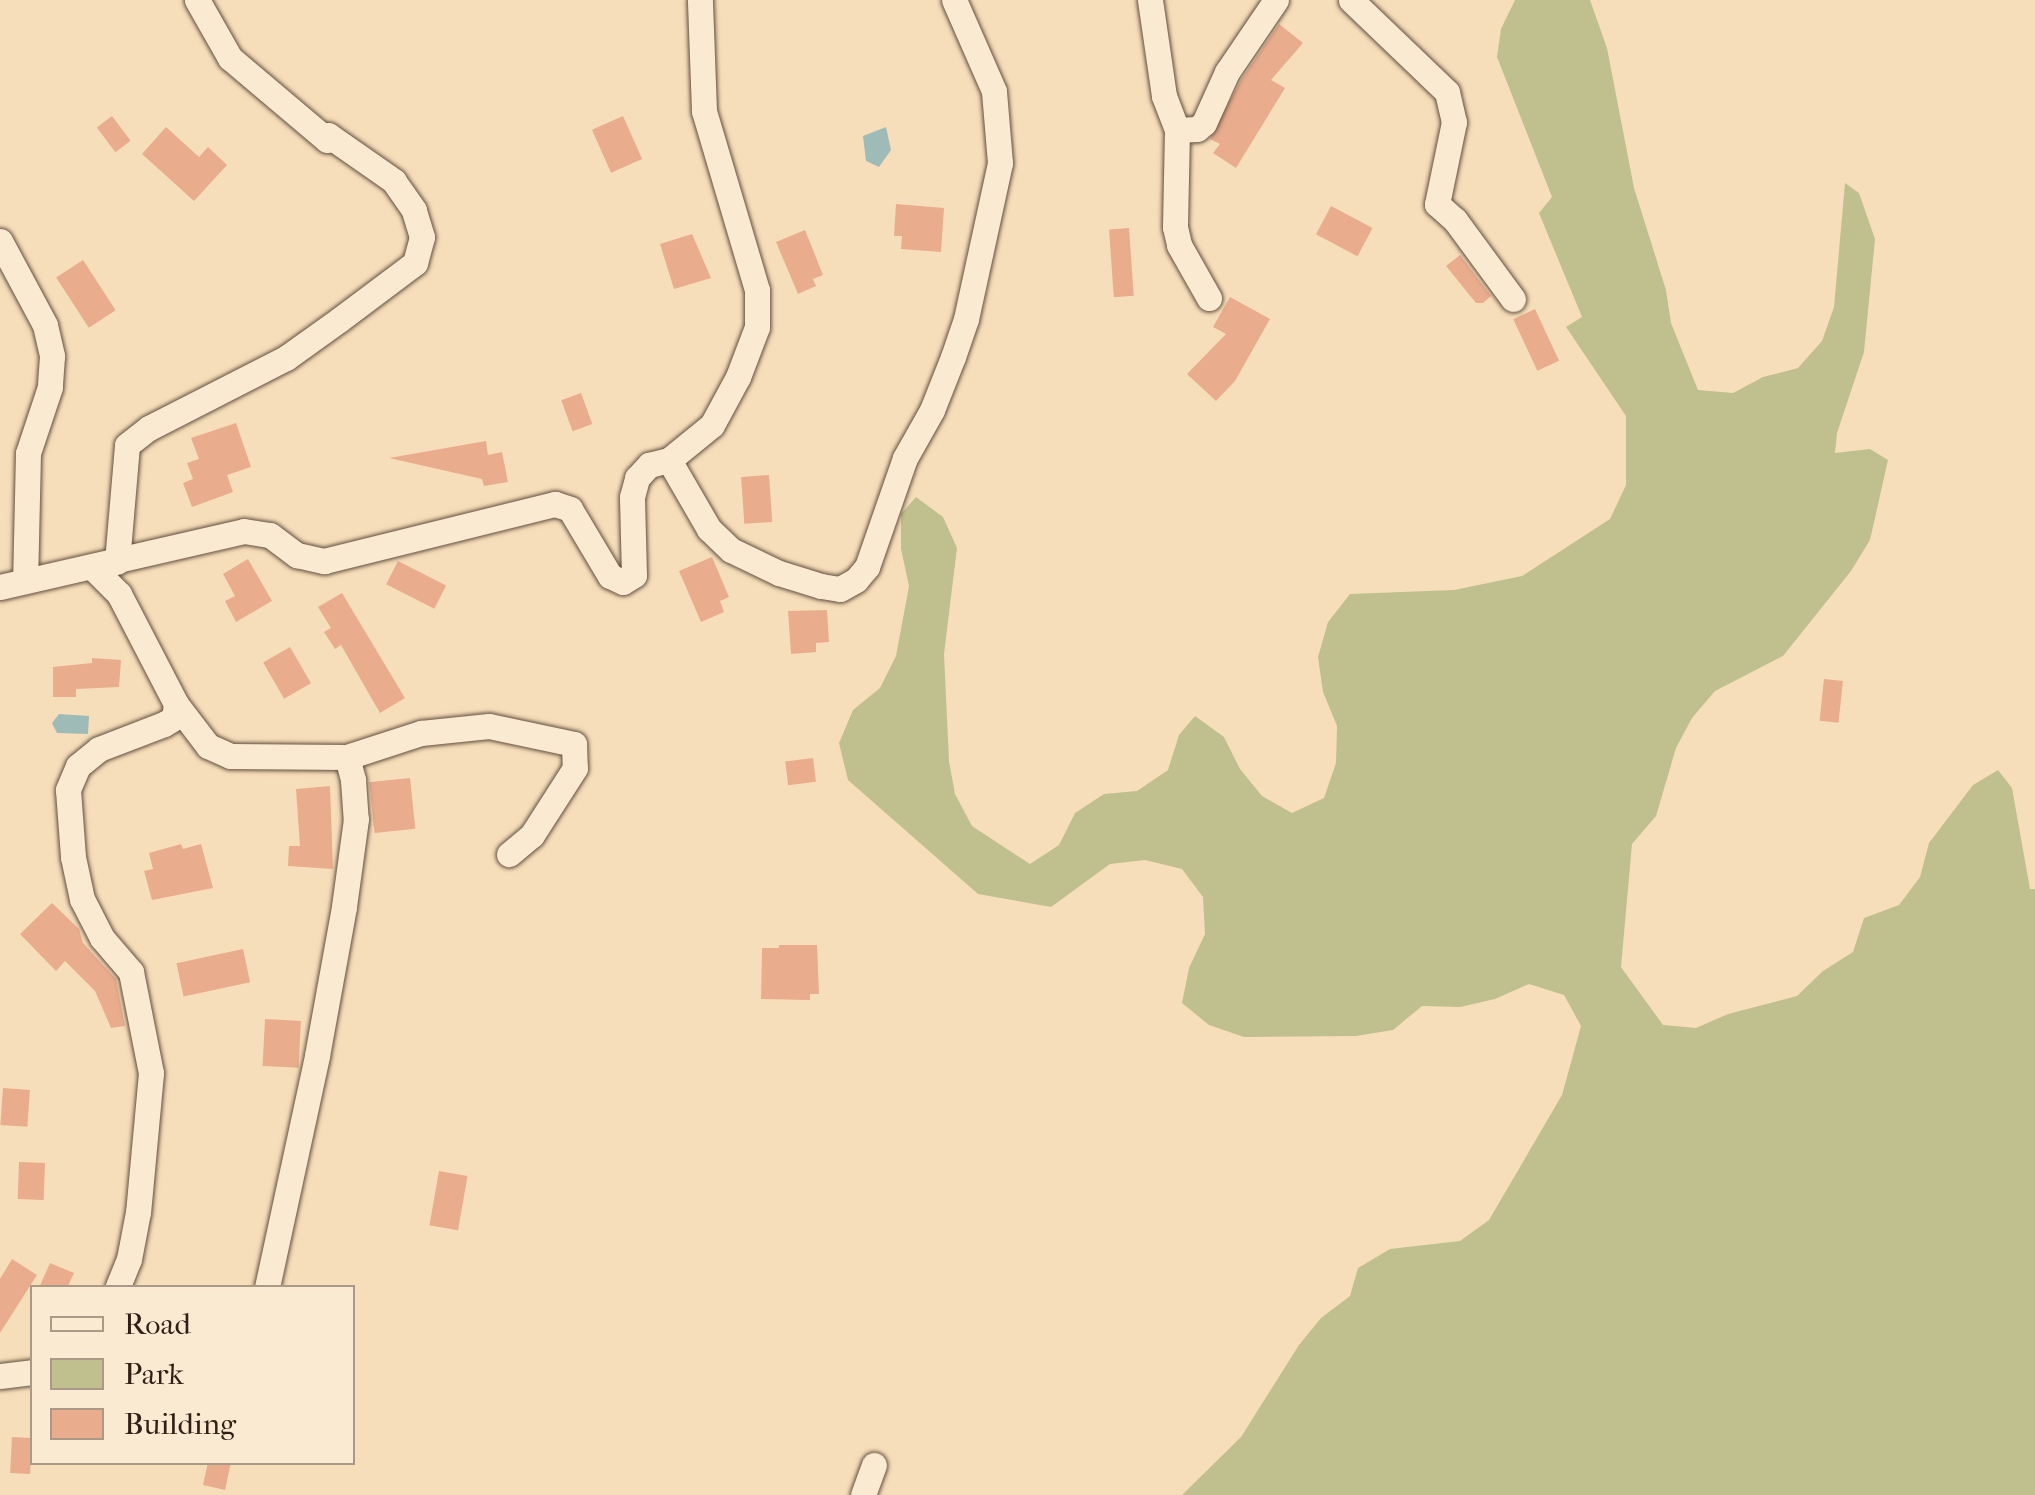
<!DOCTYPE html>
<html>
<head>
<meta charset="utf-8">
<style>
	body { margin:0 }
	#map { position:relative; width:2035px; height:1495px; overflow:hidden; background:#f7deba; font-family:"IM FELL French Canon",serif }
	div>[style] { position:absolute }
	.green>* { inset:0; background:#bfc08d }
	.water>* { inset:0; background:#9fbbb8 }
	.building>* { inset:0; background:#e9ac8d; transform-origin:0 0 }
	.roads { filter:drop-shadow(0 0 2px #624f3f) drop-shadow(0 0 2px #624f3f) }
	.minor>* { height:25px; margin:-12.5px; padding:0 12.5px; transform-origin:12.5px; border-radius:12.5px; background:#faead2 }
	span { translate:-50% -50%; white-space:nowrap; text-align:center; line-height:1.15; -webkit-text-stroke:10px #faead2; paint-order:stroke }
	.legend { position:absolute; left:30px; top:1285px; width:325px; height:180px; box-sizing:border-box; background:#faead2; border:2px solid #aa9987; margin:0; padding:12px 18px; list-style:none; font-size:30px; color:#311f16 }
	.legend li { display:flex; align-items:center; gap:20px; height:50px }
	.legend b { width:50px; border:2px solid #aa9987 }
</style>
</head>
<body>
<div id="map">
	<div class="green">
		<div style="clip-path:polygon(1515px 0,1590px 0,1607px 48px,1634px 188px,1666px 290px,1671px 323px,1698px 390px,1733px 393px,1763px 377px,1798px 368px,1822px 341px,1834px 307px,1845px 183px,1859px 193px,1875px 239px,1864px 352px,1837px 433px,1835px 453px,1870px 449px,1888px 460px,1870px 540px,1851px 571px,1783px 656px,1715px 691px,1692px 718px,1676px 748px,1656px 816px,1632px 844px,1621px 967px,1663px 1025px,1696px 1028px,1728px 1014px,1797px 996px,1823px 971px,1853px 952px,1864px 918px,1899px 905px,1920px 877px,1929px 843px,1973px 785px,1998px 770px,2012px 788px,2030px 889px,2035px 889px,2035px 1495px,1182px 1495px,1241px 1437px,1299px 1345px,1321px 1318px,1350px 1296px,1358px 1268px,1390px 1249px,1460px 1241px,1489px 1220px,1562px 1095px,1581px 1026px,1564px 995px,1529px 984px,1495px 999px,1460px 1007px,1422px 1006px,1393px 1030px,1356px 1036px,1244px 1037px,1209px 1025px,1182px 1003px,1189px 968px,1205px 934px,1203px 897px,1182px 869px,1145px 860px,1110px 864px,1051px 907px,978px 894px,848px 780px,839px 743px,853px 710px,880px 688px,896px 656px,909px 586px,901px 549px,901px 514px,916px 497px,943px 517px,957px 548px,944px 654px,949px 761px,955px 794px,972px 826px,1030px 864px,1059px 845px,1075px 813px,1104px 794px,1137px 791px,1168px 770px,1179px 735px,1195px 716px,1224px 737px,1240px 769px,1262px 796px,1292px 813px,1324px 798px,1336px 763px,1337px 726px,1323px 692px,1318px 657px,1328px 622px,1350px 594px,1454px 590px,1522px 576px,1610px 519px,1626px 485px,1626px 416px,1566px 327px,1582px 317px,1539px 213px,1552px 197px,1497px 57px,1501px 29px)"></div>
	</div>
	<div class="water">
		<div style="clip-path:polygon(886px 127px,891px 150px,879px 167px,866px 161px,863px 136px)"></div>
		<div style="clip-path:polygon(59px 714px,89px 716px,88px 734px,57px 733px,52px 723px)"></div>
	</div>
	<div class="building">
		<div style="clip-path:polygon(1279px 24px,1303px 43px,1271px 80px,1285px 88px,1236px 168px,1213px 153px,1220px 144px,1210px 139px,1241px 80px)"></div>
		<div style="left:112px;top:116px;width:31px;height:19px;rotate:53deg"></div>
		<div style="left:623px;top:116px;width:47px;height:34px;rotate:66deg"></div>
		<div style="clip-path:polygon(166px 127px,199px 157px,208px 147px,227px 165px,194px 201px,142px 154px)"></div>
		<div style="clip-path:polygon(896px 204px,944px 208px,941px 252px,901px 249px,902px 236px,894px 236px)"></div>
		<div style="left:1331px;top:206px;width:47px;height:32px;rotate:28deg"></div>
		<div style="left:1129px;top:228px;width:68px;height:20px;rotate:86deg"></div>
		<div style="clip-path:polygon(805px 230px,823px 275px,813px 279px,816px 286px,798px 294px,776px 242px)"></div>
		<div style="clip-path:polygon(692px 234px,711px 278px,674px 289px,660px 244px)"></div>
		<div style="clip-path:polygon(1460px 255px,1491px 296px,1483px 303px,1476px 303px,1446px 266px)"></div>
		<div style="left:83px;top:260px;width:60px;height:32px;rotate:57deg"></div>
		<div style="clip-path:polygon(1230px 297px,1270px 319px,1235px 381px,1216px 401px,1187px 374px,1226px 334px,1213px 327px)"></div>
		<div style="left:1535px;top:309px;width:57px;height:24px;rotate:65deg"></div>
		<div style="left:581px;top:393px;width:33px;height:21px;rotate:70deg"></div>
		<div style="clip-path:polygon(236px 423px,251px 467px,227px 475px,233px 492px,192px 507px,183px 483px,193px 479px,187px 463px,199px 459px,191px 438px)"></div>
		<div style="clip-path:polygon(486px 441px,488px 455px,502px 452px,508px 482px,484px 486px,482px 479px,389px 458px)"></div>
		<div style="left:769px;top:475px;width:47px;height:28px;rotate:86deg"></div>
		<div style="clip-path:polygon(712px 557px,729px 597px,720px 601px,724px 612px,701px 622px,679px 571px)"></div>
		<div style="clip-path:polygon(248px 559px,272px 601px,236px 622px,225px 601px,235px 596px,223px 574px)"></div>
		<div style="left:398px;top:561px;width:54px;height:26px;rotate:27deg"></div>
		<div style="clip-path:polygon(342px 593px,405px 698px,380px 713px,341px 645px,335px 649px,324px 632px,331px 628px,318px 607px)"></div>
		<div style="clip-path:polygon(827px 610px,829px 642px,816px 643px,816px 652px,791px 654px,788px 611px)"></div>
		<div style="left:290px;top:647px;width:42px;height:31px;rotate:60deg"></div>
		<div style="clip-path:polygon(92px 658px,121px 660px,119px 687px,76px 689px,76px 697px,53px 697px,53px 667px,92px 663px)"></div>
		<div style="left:1824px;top:679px;width:19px;height:42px;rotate:6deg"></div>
		<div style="left:813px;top:758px;width:24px;height:28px;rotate:83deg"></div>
		<div style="left:410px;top:778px;width:51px;height:41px;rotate:84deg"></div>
		<div style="clip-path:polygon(330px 786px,333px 869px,288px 866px,289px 846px,300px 846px,296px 789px)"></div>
		<div style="clip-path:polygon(181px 844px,183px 849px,201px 844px,213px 888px,152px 900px,144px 871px,153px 869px,149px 853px)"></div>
		<div style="clip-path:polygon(52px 903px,79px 929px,83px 943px,116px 979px,125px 1026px,111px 1028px,95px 991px,65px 961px,56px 971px,20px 934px)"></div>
		<div style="clip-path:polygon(779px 945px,817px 945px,819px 994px,810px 994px,810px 1000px,761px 999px,762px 948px,779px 948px)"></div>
		<div style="left:243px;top:949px;width:34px;height:68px;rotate:78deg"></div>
		<div style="left:265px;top:1019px;width:36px;height:47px;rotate:3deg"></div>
		<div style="left:3px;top:1088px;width:27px;height:37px;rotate:4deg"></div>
		<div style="left:19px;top:1162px;width:26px;height:37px;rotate:2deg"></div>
		<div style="left:439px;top:1171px;width:29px;height:55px;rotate:10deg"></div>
		<div style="clip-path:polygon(12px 1259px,37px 1275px,0 1333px,0 1279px)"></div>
		<div style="clip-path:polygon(50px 1263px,74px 1273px,67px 1288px,39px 1288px)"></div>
		<div style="left:12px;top:1437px;width:20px;height:36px;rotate:3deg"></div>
		<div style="clip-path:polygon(208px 1462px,231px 1462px,225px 1490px,203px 1485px)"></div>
	</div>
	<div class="roads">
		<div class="minor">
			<div style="left:1150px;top:0;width:97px;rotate:81.7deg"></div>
			<div style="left:1164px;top:96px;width:36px;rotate:69deg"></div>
			<div style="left:1177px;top:130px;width:97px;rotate:91.2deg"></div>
			<div style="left:1175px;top:227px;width:18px;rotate:77deg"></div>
			<div style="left:1179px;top:245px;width:61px;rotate:60.5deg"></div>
			<div style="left:1351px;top:0;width:133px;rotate:43.8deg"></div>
			<div style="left:1447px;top:92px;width:31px;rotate:77deg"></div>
			<div style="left:1454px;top:122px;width:84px;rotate:101.7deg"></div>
			<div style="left:1437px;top:204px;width:24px;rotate:42deg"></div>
			<div style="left:1455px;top:220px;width:98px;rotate:53.7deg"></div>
			<div style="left:1177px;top:130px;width:20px;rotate:-3deg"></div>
			<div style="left:1197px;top:129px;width:9px;rotate:-41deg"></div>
			<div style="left:1204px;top:123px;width:56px;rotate:-65.7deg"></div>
			<div style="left:1227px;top:72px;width:87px;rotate:-55.8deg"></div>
			<div style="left:0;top:241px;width:95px;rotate:61.8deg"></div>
			<div style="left:45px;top:325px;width:32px;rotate:77deg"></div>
			<div style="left:52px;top:356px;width:31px;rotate:94deg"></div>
			<div style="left:50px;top:387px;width:70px;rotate:108.4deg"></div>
			<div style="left:28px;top:453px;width:128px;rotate:91.3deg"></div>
			<div style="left:669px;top:460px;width:55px;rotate:-39.1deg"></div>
			<div style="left:712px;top:425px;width:55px;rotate:-61.6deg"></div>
			<div style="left:738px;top:377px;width:53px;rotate:-69.2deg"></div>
			<div style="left:757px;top:327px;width:37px;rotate:-90deg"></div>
			<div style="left:757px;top:290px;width:187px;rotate:-106.5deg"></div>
			<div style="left:704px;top:111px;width:111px;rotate:-92.1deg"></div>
			<div style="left:117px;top:562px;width:117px;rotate:-85.1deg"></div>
			<div style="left:127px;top:445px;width:28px;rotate:-38deg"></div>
			<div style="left:149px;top:428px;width:154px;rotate:-27.1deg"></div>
			<div style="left:286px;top:358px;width:65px;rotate:-35.6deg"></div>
			<div style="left:339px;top:320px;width:95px;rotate:-36.9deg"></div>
			<div style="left:415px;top:263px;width:27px;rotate:-75deg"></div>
			<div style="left:422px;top:237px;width:28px;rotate:-107deg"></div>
			<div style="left:414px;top:210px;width:35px;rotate:-125deg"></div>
			<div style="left:394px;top:181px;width:80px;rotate:-145.1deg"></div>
			<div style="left:328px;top:135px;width:5px;rotate:101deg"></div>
			<div style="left:327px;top:140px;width:127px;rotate:-139.8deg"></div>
			<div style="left:230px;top:58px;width:67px;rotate:-119.6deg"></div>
			<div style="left:93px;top:568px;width:37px;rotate:45deg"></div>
			<div style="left:119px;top:594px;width:124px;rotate:62.6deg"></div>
			<div style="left:176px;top:704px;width:14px;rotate:98deg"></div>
			<div style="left:174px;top:718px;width:12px;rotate:149deg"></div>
			<div style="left:164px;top:724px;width:70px;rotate:159deg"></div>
			<div style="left:99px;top:749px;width:27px;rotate:141deg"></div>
			<div style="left:78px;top:766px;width:26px;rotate:113deg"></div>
			<div style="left:68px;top:790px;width:67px;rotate:85.7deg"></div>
			<div style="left:73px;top:857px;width:43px;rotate:77.9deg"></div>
			<div style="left:82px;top:899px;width:44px;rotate:62.9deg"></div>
			<div style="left:102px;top:938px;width:45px;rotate:49.5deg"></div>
			<div style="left:131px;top:972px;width:103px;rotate:78.8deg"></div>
			<div style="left:151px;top:1073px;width:140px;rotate:95.3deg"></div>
			<div style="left:138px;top:1212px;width:48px;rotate:100.8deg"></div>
			<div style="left:129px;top:1259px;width:31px;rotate:112deg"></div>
			<div style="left:0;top:587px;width:250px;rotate:-12.9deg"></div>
			<div style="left:244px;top:531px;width:26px;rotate:9deg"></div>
			<div style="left:270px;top:535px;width:34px;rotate:37deg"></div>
			<div style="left:297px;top:555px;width:28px;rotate:13deg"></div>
			<div style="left:324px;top:561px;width:238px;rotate:-13.9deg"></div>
			<div style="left:555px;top:504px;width:16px;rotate:18deg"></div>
			<div style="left:570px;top:509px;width:78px;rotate:59.2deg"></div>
			<div style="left:610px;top:576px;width:14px;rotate:25deg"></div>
			<div style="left:623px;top:582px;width:13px;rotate:-32deg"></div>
			<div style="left:634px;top:575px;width:78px;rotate:-91.5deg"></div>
			<div style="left:632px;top:497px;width:20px;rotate:-75deg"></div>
			<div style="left:637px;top:478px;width:18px;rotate:-47deg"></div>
			<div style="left:649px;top:465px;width:21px;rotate:-14deg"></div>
			<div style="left:669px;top:460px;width:80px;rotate:59.9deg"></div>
			<div style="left:709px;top:529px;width:30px;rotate:44deg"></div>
			<div style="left:731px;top:550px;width:53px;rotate:25.6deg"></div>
			<div style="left:779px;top:573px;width:44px;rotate:17.2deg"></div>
			<div style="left:821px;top:586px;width:19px;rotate:9deg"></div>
			<div style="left:840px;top:589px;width:18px;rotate:-29deg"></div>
			<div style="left:856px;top:580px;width:17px;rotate:-50deg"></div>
			<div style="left:867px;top:567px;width:115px;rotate:-70.8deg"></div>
			<div style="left:905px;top:458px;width:55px;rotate:-60.6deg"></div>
			<div style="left:932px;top:410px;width:57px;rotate:-68.4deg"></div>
			<div style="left:953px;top:357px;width:40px;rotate:-71.1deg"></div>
			<div style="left:966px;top:319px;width:160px;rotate:-77.7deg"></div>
			<div style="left:1000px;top:163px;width:72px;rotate:-94.8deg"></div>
			<div style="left:994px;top:91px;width:99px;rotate:-113.7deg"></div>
			<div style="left:176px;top:704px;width:53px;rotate:52.7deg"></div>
			<div style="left:208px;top:746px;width:24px;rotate:24deg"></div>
			<div style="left:230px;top:756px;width:117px;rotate:0.5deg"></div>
			<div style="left:347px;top:757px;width:24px;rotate:75deg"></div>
			<div style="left:353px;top:780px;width:39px;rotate:86deg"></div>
			<div style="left:356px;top:819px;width:89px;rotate:97.8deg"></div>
			<div style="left:344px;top:907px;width:151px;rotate:100.3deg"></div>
			<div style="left:317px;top:1056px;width:237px;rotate:102.2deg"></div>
			<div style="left:347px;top:757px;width:78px;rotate:-18deg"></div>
			<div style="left:421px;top:733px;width:68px;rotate:-5.9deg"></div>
			<div style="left:489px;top:726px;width:87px;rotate:12deg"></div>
			<div style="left:574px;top:744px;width:24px;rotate:88deg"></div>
			<div style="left:575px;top:768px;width:80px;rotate:122.7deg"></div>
			<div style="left:532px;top:835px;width:30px;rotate:140deg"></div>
			<div style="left:0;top:1376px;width:32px;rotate:-7deg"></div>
			<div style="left:863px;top:1495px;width:32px;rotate:-70deg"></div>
		</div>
	</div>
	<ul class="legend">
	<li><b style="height:12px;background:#faead2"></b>Road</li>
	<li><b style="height:28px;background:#bfc08d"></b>Park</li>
	<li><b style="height:28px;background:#e9ac8d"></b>Building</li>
	</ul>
</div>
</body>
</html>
